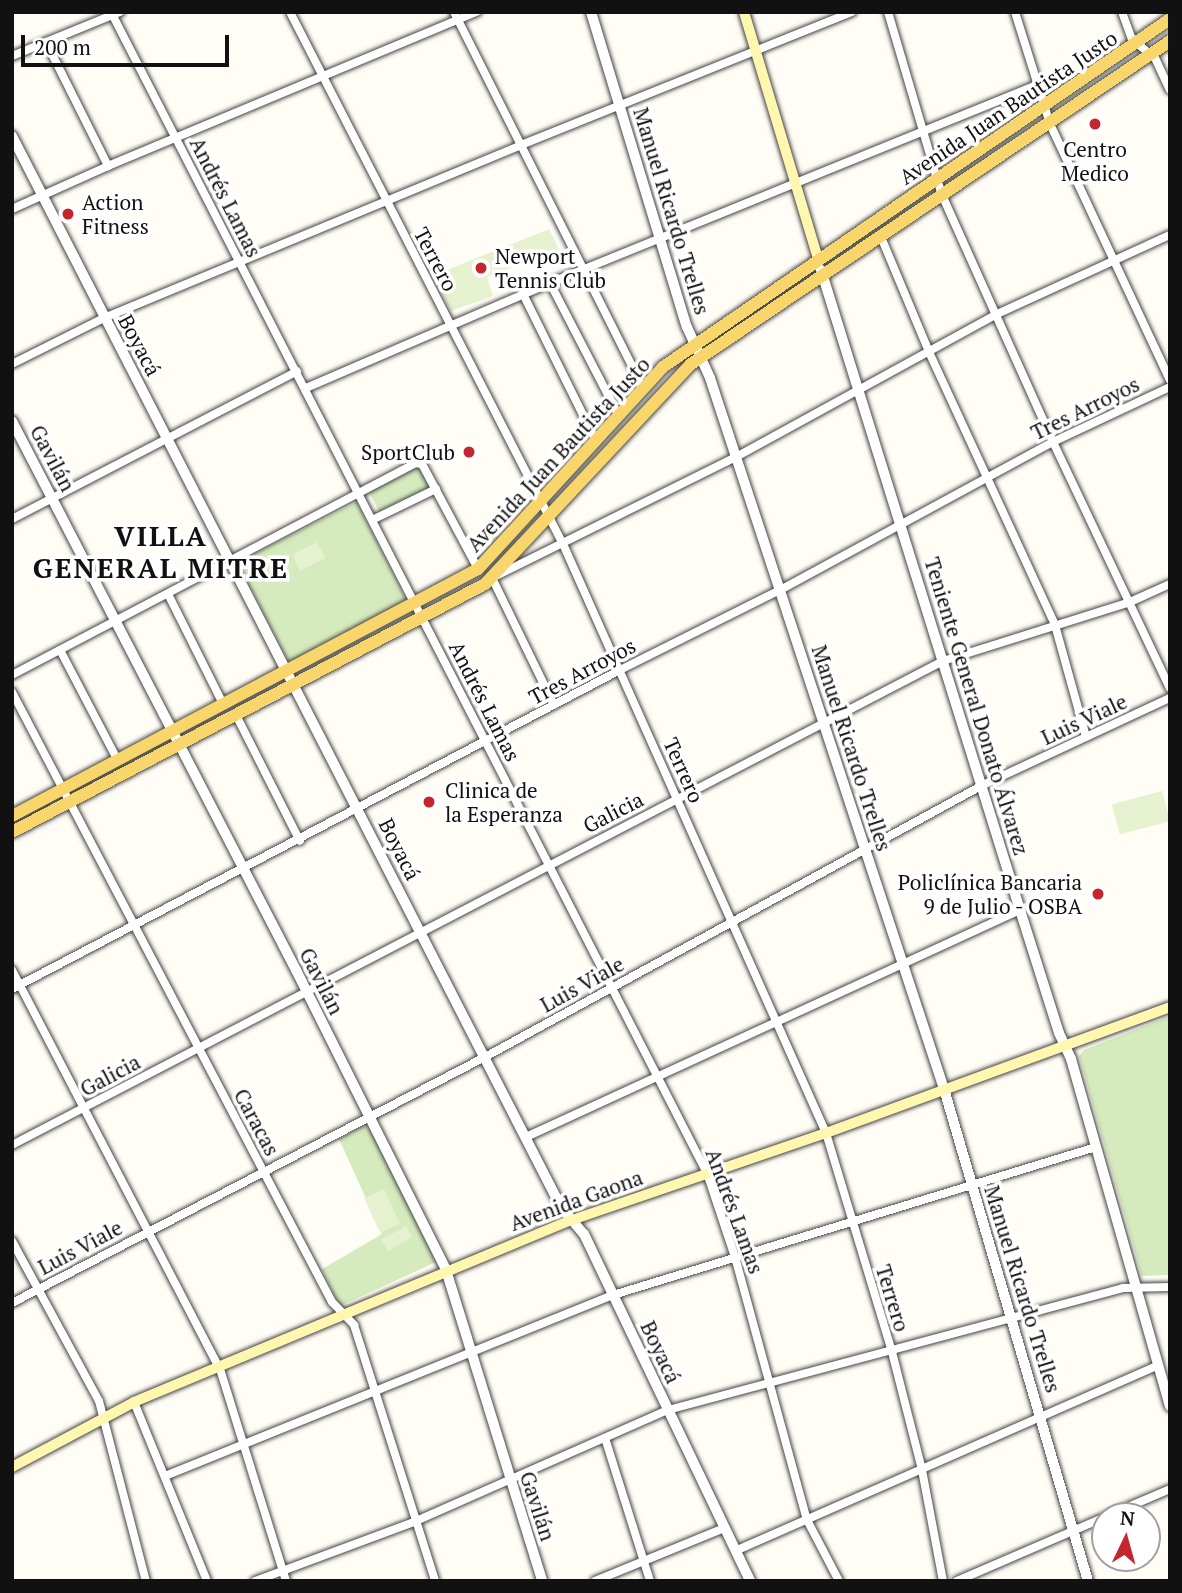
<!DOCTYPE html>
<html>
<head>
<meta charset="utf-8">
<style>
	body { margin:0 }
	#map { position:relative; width:1182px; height:1593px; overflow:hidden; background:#fffdf5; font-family:"PT Serif",serif }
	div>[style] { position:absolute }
	.green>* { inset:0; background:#d5ebbd; transform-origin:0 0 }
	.pitch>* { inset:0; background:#e6f2cf; transform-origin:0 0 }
	.roads { filter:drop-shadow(0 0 2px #444) drop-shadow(0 0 2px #444) }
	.minor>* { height:8px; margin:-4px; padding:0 4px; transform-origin:4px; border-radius:4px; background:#fff }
	.tertiary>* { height:10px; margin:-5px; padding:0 5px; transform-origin:5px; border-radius:5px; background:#fff }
	.secondary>* { height:10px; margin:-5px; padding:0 5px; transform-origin:5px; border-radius:5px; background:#fff6b0 }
	.primary>* { height:12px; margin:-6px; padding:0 6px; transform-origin:6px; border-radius:6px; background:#f9d66b }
	.dots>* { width:19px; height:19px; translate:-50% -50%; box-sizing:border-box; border:4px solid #fff; border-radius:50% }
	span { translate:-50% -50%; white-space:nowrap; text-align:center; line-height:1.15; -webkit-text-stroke:7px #fff; paint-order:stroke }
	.street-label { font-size:21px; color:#111 }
	.poi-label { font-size:21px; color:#111 }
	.left { translate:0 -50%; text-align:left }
	.right { translate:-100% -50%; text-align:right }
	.district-label { font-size:28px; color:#111; font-weight:700; letter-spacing:2px }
	.frame { position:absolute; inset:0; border:14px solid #111; pointer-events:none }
	.north { position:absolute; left:1091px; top:1502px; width:70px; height:70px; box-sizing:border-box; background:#fff; border:2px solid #a0a0a0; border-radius:50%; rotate:5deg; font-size:19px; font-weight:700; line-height:28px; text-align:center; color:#111 }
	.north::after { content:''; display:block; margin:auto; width:24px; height:32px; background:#c4262e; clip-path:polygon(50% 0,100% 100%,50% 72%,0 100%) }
	.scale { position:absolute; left:21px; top:35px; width:208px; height:32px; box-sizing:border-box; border:4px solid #111; border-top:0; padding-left:9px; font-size:21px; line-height:24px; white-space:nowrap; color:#111; -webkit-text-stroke:5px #fff; paint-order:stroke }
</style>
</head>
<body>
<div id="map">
	<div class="green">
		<div style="left:420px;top:462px;width:33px;height:59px;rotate:63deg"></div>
		<div style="clip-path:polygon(357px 502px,407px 601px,294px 662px,288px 660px,239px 565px,240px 561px)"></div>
		<div style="clip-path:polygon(1170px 1016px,1170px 1275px,1142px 1276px,1079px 1056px,1084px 1050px)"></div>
		<div style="clip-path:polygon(363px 1126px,370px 1130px,436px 1262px,340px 1306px,322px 1269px,382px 1234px,339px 1139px)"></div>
	</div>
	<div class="pitch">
		<div style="clip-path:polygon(549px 229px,559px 249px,487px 277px,493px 296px,451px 311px,432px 276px)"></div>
		<div style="left:317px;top:542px;width:18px;height:28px;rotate:63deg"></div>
		<div style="left:1162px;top:791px;width:31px;height:52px;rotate:75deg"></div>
		<div style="left:384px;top:1189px;width:38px;height:22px;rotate:65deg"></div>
		<div style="left:406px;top:1226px;width:13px;height:28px;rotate:61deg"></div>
	</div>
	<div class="roads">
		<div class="minor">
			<div style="left:111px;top:12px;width:1305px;rotate:62.83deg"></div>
			<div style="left:707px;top:1173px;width:89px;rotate:71.6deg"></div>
			<div style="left:735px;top:1257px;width:273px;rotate:74.7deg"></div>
			<div style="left:807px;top:1520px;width:69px;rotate:62.3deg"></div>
			<div style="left:290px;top:12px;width:598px;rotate:62.84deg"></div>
			<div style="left:563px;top:544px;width:645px;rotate:65.94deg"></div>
			<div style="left:826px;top:1133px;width:229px;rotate:73.2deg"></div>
			<div style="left:892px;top:1352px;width:122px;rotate:75.7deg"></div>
			<div style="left:922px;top:1470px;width:113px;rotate:79.3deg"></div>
			<div style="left:454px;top:12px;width:420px;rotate:63.3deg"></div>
			<div style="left:888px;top:12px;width:191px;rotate:73.6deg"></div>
			<div style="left:942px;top:195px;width:271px;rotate:65.8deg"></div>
			<div style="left:1053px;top:442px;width:272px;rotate:64.6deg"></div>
			<div style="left:1015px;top:12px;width:117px;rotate:72.6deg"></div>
			<div style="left:1050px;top:124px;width:283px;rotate:64.9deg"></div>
			<div style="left:1122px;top:12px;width:29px;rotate:70deg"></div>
			<div style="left:1132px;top:39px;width:30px;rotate:40deg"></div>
			<div style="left:1155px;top:58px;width:35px;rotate:65deg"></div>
			<div style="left:46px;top:42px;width:139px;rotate:63.4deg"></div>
			<div style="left:12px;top:56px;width:117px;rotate:-22.2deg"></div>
			<div style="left:12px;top:209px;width:105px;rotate:-24.1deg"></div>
			<div style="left:108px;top:166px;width:400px;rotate:-22.7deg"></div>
			<div style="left:881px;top:237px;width:125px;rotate:67.3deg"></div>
			<div style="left:929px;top:352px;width:301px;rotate:65.2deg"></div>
			<div style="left:1055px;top:625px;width:116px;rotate:74.5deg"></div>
			<div style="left:550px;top:283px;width:148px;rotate:62.6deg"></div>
			<div style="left:523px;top:294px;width:162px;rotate:63.6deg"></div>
			<div style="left:12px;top:364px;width:103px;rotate:-26.6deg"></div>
			<div style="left:104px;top:318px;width:451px;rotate:-22.5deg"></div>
			<div style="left:521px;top:145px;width:357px;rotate:-21.9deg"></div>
			<div style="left:306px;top:388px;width:266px;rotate:-23.3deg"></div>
			<div style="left:550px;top:283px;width:526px;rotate:-22.13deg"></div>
			<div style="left:12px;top:519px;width:321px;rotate:-27.4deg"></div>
			<div style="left:374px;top:519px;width:69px;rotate:-25.8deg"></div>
			<div style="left:168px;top:594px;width:123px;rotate:63.4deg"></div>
			<div style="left:60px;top:650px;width:123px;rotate:62.4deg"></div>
			<div style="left:12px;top:675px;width:455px;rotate:-27.7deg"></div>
			<div style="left:415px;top:463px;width:7px;rotate:8deg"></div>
			<div style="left:422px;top:464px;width:119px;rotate:61.9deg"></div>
			<div style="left:12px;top:692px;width:689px;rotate:62.32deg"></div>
			<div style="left:332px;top:1302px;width:32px;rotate:46deg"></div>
			<div style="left:354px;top:1325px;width:269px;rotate:72.4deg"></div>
			<div style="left:554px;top:705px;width:141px;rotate:-116deg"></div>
			<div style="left:492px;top:578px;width:272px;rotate:-26.4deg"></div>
			<div style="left:736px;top:457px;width:295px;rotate:-28.7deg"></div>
			<div style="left:995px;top:315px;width:192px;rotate:-24.6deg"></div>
			<div style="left:236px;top:715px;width:141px;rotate:63.1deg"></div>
			<div style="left:12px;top:970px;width:450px;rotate:62.5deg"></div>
			<div style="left:220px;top:1369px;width:222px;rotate:72.7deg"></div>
			<div style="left:12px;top:989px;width:687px;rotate:-27.68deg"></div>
			<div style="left:620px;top:670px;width:179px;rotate:-26.6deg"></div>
			<div style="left:780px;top:590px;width:311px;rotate:-28.5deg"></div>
			<div style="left:1053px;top:442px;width:129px;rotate:-25.2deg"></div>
			<div style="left:526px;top:1137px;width:544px;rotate:-24.68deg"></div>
			<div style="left:12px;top:1145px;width:1049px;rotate:-27.47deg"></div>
			<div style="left:943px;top:661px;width:196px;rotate:-17.5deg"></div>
			<div style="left:1130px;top:602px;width:44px;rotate:-24.2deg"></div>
			<div style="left:12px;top:1241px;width:182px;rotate:61.5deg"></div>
			<div style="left:99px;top:1401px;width:186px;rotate:75.4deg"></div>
			<div style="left:12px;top:1303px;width:533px;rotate:-27.48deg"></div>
			<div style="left:485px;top:1057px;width:565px;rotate:-28.65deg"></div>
			<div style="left:981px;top:786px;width:208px;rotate:-25deg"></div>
			<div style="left:134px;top:1402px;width:193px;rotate:67.8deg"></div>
			<div style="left:605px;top:1438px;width:150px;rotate:72.5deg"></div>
			<div style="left:165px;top:1476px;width:483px;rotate:-22deg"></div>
			<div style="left:613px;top:1295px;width:505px;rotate:-17.04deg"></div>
			<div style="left:1107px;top:1516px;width:69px;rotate:-23.2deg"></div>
			<div style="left:735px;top:1551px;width:462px;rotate:-23.7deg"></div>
			<div style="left:255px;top:1581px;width:172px;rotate:-20.4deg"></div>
			<div style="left:416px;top:1521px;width:275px;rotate:-23.8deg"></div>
			<div style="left:668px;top:1410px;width:471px;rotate:-15deg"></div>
			<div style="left:1123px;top:1288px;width:47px;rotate:-1.2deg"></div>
			<div style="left:595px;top:1581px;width:139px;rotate:-22.3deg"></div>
			<div style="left:957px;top:1581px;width:161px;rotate:-23.4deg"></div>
		</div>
		<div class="tertiary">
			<div style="left:591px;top:12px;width:329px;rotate:73.1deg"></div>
			<div style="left:687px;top:327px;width:56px;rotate:65.7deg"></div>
			<div style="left:710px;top:378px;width:749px;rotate:71.78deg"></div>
			<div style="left:944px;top:1089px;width:513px;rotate:73.69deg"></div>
			<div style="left:12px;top:136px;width:1204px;rotate:62.86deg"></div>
			<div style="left:561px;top:1207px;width:35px;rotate:50deg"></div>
			<div style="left:584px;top:1234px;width:385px;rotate:64.4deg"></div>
			<div style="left:821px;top:270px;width:670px;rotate:72.73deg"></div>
			<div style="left:1020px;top:910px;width:129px;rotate:72.4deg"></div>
			<div style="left:1059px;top:1033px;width:29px;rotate:65deg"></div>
			<div style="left:1071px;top:1059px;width:361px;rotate:74.1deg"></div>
			<div style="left:12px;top:421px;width:618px;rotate:62.65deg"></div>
			<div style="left:296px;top:970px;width:335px;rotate:63.4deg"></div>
			<div style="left:446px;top:1270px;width:325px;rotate:72.8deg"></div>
		</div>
		<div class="secondary">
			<div style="left:744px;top:12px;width:258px;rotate:73.3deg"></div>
			<div style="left:12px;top:1467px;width:138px;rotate:-28deg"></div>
			<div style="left:134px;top:1402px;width:474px;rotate:-22.6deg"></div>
			<div style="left:572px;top:1220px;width:268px;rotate:-18.9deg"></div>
			<div style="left:826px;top:1133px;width:366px;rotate:-20.1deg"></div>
		</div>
		<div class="primary">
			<div style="left:12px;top:816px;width:527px;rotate:-27.93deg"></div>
			<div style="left:478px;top:569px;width:274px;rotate:-47.5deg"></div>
			<div style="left:663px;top:367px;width:615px;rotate:-34.47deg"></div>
			<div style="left:12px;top:832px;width:534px;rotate:-27.67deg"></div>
			<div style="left:485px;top:584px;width:301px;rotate:-46.9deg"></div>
			<div style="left:691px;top:364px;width:578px;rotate:-33.99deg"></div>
		</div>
	</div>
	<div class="dots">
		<div style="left:1095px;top:124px;background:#c4262e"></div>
		<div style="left:68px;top:214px;background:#c4262e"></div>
		<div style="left:481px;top:268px;background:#c4262e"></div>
		<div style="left:469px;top:452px;background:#c4262e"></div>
		<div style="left:429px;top:802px;background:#c4262e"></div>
		<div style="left:1098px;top:894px;background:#c4262e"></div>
	</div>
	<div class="street-label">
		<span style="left:1008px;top:107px;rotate:-34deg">Avenida Juan Bautista Justo</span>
		<span style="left:226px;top:197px;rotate:63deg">Andrés Lamas</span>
		<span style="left:672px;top:211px;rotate:73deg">Manuel Ricardo Trelles</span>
		<span style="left:436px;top:259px;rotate:62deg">Terrero</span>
		<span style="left:140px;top:345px;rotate:62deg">Boyacá</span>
		<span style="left:1085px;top:408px;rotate:-26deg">Tres Arroyos</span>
		<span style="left:558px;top:454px;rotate:-47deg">Avenida Juan Bautista Justo</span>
		<span style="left:53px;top:458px;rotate:62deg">Gavilán</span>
		<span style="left:582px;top:671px;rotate:-28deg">Tres Arroyos</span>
		<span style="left:485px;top:701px;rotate:63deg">Andrés Lamas</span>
		<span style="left:977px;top:706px;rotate:73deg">Teniente General Donato Álvarez</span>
		<span style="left:1084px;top:719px;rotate:-25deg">Luis Viale</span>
		<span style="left:852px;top:748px;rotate:72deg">Manuel Ricardo Trelles</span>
		<span style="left:684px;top:770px;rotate:66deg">Terrero</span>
		<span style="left:613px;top:812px;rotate:-27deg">Galicia</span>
		<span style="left:400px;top:849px;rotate:63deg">Boyacá</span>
		<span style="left:322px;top:981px;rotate:63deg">Gavilán</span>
		<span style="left:582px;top:984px;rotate:-29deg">Luis Viale</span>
		<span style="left:110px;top:1075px;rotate:-28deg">Galicia</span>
		<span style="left:257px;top:1122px;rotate:62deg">Caracas</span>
		<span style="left:576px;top:1200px;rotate:-20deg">Avenida Gaona</span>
		<span style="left:735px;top:1211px;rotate:70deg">Andrés Lamas</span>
		<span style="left:80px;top:1247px;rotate:-28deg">Luis Viale</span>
		<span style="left:1023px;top:1289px;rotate:73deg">Manuel Ricardo Trelles</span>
		<span style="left:893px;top:1298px;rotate:73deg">Terrero</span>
		<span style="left:661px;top:1352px;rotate:65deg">Boyacá</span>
		<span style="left:538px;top:1506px;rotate:72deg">Gavilán</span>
	</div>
	<div class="poi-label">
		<span style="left:1095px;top:161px">Centro<br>Medico</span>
		<span class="left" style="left:82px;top:214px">Action<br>Fitness</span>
		<span class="left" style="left:495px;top:268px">Newport<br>Tennis Club</span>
		<span class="right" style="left:455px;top:452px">SportClub</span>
		<span class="left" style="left:445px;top:802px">Clinica de<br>la Esperanza</span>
		<span class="right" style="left:1082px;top:894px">Policlínica Bancaria<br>9 de Julio - OSBA</span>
	</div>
	<div class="district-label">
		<span style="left:161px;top:552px">VILLA<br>GENERAL MITRE</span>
	</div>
	<div class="frame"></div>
	<div class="north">N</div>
	<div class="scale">200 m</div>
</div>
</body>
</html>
